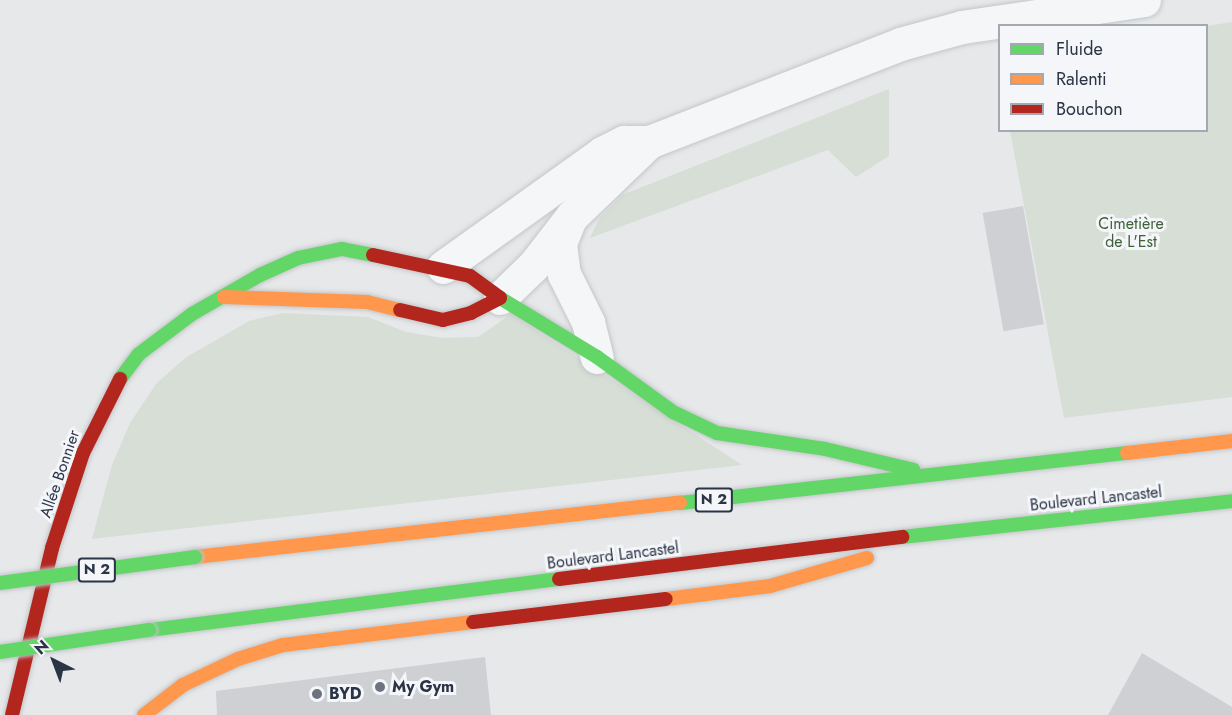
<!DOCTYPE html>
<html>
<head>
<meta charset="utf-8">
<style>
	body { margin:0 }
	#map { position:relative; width:1232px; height:715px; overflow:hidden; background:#e6e8ea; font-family:Jost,sans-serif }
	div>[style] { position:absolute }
	.green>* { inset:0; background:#d6ded6 }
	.building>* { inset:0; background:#ced0d3; transform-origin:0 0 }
	.roads { filter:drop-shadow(0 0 2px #c4c6c8) drop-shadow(0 0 2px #c4c6c8) }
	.street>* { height:33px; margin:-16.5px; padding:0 16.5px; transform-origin:16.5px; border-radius:16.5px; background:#f5f6f7 }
	.fast>* { height:14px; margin:-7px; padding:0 7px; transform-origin:7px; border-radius:7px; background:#63d668 }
	.slow>* { height:14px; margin:-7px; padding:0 7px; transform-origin:7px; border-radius:7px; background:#ff974d }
	.jam>* { height:14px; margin:-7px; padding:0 7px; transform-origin:7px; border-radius:7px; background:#b3261e }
	.bridges { filter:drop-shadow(0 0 2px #c2c5c8) drop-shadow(0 0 2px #c2c5c8) }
	.fast-bridge>* { height:14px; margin:-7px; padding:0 7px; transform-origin:7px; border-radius:7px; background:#63d668 }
	.dots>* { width:16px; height:16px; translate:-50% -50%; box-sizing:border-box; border:3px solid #f4f6f9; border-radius:50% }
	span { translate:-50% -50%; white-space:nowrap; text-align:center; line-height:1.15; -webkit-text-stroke:6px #f4f6f9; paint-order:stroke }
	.shield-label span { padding:2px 4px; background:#f4f6f9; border:2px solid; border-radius:4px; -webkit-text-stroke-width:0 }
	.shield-label { font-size:15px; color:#2b3445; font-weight:700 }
	.park-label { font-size:16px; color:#3f6138 }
	.street-label { font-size:16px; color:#2b3445 }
	.poi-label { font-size:16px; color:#2b3445; font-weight:700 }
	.left { translate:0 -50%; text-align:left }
	.legend { position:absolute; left:998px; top:24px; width:210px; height:108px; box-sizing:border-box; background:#f4f6f9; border:2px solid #a4a8b1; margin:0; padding:8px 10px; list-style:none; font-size:18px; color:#2b3445 }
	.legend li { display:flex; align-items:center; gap:12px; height:30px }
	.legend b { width:30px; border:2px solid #a4a8b1 }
	.north { position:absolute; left:24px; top:631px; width:60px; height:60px; -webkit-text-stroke:4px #f4f6f9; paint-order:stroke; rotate:318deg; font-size:16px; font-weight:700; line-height:24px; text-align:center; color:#2b3445 }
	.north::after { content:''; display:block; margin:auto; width:21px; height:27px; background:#2b3445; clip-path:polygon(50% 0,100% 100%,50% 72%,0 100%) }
</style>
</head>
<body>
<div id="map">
	<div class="green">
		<div style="clip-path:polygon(1232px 22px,1232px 397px,1064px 418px,1010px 131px,1206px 130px,1207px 26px)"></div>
		<div style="clip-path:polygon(889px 89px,889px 156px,856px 177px,828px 150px,590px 238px,599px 219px,622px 195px)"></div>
		<div style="clip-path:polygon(283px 313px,368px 317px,406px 332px,442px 338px,478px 337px,511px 314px,742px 465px,92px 539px,112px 465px,130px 423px,156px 384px,185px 358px,249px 321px)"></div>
	</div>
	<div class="building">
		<div style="left:1023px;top:206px;width:120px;height:41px;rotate:80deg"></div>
		<div style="clip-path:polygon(1142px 653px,1232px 707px,1232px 715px,1108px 715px)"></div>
		<div style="clip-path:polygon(485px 657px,491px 715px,217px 715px,216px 691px)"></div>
	</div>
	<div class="roads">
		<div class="street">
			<div style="left:569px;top:221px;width:24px;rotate:112deg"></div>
			<div style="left:560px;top:243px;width:31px;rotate:83deg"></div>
			<div style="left:564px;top:274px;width:54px;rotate:63.4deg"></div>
			<div style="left:588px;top:322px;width:36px;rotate:76deg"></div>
			<div style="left:443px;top:267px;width:196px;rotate:-35.6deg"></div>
			<div style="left:602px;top:153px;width:25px;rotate:-27deg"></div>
			<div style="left:624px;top:142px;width:25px"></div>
			<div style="left:649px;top:142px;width:269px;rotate:-21.3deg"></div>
			<div style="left:900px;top:44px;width:64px;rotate:-15.3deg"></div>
			<div style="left:962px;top:27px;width:184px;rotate:-8.4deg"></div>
			<div style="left:500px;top:298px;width:47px;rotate:-44.1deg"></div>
			<div style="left:534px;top:265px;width:62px;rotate:-52.2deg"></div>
			<div style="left:572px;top:216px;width:107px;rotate:-43.9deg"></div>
		</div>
		<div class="fast">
			<div style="left:500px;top:298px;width:114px;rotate:31.3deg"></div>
			<div style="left:597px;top:357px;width:94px;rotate:35.9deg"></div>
			<div style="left:673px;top:412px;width:49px;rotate:25.5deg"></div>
			<div style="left:717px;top:433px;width:109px;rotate:8.4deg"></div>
			<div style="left:825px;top:449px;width:91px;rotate:13.3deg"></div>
			<div style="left:120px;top:379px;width:31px;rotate:-53deg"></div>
			<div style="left:139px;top:354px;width:66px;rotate:-37deg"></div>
			<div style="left:192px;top:314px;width:78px;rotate:-29.8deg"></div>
			<div style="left:260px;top:275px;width:42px;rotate:-24.1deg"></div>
			<div style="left:298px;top:258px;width:45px;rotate:-11.6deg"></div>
			<div style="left:342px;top:249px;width:32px;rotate:11deg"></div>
			<div style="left:680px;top:503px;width:450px;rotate:-6.4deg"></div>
			<div style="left:902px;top:537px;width:332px;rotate:-6.2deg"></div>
			<div style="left:149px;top:630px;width:413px;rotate:-7.1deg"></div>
		</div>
		<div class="slow">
			<div style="left:224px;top:297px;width:143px;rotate:2deg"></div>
			<div style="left:367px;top:302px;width:34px;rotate:14deg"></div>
			<div style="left:1127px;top:453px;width:106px;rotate:-6.5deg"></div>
			<div style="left:195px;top:557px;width:488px;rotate:-6.4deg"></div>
			<div style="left:666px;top:599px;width:105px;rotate:-7.1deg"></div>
			<div style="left:770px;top:586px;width:101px;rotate:-16.1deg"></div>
			<div style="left:144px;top:715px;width:49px;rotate:-37.6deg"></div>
			<div style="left:183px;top:685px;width:61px;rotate:-25.3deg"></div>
			<div style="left:238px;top:659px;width:47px;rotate:-17.3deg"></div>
			<div style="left:283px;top:645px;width:191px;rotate:-6.9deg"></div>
		</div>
		<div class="jam">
			<div style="left:373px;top:255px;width:99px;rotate:12.2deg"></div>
			<div style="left:470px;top:276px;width:37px;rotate:36deg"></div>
			<div style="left:500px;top:298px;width:33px;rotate:153deg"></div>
			<div style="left:471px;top:313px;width:29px;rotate:166deg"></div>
			<div style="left:443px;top:320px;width:44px;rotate:-166.9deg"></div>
			<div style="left:559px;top:579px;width:346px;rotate:-7deg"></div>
			<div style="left:473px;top:622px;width:194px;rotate:-6.8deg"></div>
			<div style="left:12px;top:715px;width:172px;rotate:-76.5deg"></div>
			<div style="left:52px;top:548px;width:100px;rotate:-71.9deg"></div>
			<div style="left:83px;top:453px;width:83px;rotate:-63.4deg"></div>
		</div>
	</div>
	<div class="bridges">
		<div class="fast-bridge">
			<div style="left:0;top:583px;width:197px;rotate:-7.6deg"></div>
			<div style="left:0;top:652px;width:151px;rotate:-8.4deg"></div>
		</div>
	</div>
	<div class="dots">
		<div style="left:380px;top:687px;background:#6c737f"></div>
		<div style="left:317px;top:694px;background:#6c737f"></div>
	</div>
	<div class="shield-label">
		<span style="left:714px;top:500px">N 2</span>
		<span style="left:97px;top:570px">N 2</span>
	</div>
	<div class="park-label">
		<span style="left:1131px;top:233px">Cimetière<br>de L'Est</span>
	</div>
	<div class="street-label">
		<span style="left:60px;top:474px;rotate:-71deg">Allée Bonnier</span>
		<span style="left:1096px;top:499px;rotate:-6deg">Boulevard Lancastel</span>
		<span style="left:613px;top:556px;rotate:-7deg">Boulevard Lancastel</span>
	</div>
	<div class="poi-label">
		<span class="left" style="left:392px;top:687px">My Gym</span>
		<span class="left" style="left:329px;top:694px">BYD</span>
	</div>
	<ul class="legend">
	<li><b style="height:8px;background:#63d668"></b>Fluide</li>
	<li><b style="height:8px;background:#ff974d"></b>Ralenti</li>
	<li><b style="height:8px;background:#b3261e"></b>Bouchon</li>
	</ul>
	<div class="north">N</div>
</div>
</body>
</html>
